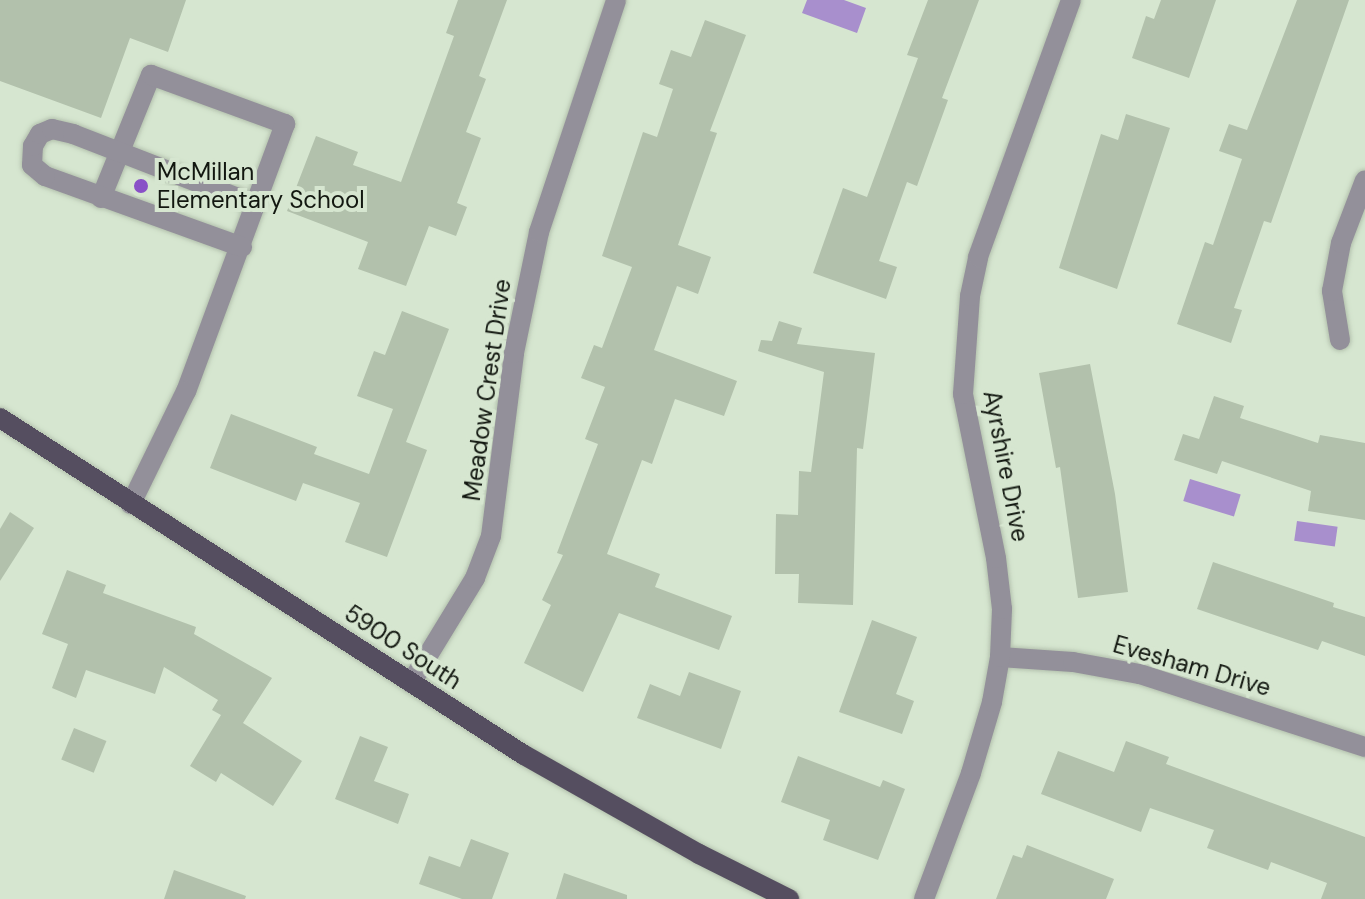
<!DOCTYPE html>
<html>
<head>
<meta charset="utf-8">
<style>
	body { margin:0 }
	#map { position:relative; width:1365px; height:899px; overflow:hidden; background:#d6e6d0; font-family:"DM Sans",sans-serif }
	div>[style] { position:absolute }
	.water>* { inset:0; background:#a88fcd; transform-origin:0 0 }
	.building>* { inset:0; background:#b2c1ac; transform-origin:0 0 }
	.roads { filter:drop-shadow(0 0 2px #b3c1ad) drop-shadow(0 0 2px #b3c1ad) }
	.minor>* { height:20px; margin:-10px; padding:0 10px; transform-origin:10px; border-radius:10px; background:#93909a }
	.major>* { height:20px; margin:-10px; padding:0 10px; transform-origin:10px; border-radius:10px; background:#554e60 }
	.dots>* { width:22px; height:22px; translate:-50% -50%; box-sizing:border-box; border:4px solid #d6e6d0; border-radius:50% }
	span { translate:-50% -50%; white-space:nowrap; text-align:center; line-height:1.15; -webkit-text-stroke:8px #d6e6d0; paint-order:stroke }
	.poi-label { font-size:24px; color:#121710 }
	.left { translate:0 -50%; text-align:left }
	.street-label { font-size:24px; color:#121710 }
</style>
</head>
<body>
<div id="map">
	<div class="water">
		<div style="clip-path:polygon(807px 0,844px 0,866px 8px,857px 33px,802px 13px)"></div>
		<div style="left:1190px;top:479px;width:53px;height:23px;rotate:17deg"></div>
		<div style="left:1297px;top:521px;width:41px;height:20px;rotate:8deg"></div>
	</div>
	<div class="building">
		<div style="clip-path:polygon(0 0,186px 0,168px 52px,130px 38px,101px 118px,0 81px)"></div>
		<div style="clip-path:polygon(458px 0,507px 0,479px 76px,486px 79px,466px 132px,481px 138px,457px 203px,467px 207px,456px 236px,429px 226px,406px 286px,358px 269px,368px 242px,287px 211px,316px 136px,358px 152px,353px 165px,401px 182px,454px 36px,446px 33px)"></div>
		<div style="clip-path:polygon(928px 0,979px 0,942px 98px,948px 100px,917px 186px,907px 182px,879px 261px,897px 267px,886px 299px,813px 273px,843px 188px,867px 197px,918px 58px,907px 55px)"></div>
		<div style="clip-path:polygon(1161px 0,1216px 0,1189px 78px,1132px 58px,1146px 16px,1154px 19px)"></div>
		<div style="clip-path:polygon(1297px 0,1349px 0,1271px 223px,1264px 221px,1234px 308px,1242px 310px,1231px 343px,1177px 324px,1205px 242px,1213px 245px,1242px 159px,1219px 151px,1229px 124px,1247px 130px)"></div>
		<div style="clip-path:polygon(705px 20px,746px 35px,710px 131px,717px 133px,678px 245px,711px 257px,698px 294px,677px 286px,654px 350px,737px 381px,724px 416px,675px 399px,652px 464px,642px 460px,607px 554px,660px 574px,655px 587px,732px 616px,719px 650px,619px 613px,583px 692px,524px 663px,551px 605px,542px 600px,563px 555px,557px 553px,598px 444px,585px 439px,605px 387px,581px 378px,594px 345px,602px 348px,632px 267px,602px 256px,643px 132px,657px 137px,673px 89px,659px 84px,671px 50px,691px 57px)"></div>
		<div style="clip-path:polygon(1126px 114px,1170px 128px,1117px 289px,1059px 268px,1101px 134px,1118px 140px)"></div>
		<div style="clip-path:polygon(402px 311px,449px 329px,406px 442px,427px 450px,387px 557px,345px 542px,360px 503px,303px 483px,296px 501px,210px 468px,231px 414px,317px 447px,314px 454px,369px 474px,393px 409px,357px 396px,374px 351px,385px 355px)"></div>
		<div style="clip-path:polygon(779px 321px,802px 328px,797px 344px,875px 353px,863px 449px,857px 448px,853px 605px,798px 603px,799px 574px,775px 574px,776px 514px,798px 515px,799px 471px,811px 472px,824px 372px,758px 351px,761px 340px,772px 341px)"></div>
		<div style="clip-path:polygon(1090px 364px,1115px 494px,1128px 592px,1078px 598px,1060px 467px,1056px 468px,1039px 373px)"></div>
		<div style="clip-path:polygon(1214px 396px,1244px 406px,1240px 418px,1318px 443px,1320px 435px,1365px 443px,1365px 520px,1308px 511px,1311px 491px,1222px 461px,1217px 474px,1174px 460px,1183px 434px,1199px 439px)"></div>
		<div style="clip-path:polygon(10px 512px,34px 528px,0 581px,0 529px)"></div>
		<div style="clip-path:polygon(1213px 562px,1334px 603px,1333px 607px,1365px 617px,1365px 656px,1322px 641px,1318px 650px,1197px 609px)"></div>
		<div style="clip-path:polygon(67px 570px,106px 585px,103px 593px,196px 627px,194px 634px,272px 678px,243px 723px,302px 761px,273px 806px,221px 773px,216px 782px,190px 766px,221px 715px,212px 710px,218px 700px,164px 667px,155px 694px,86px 670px,76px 698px,52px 688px,68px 644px,42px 634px)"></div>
		<div style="clip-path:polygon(872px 620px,917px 637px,896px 694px,914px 701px,902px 734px,839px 712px)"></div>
		<div style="clip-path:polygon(689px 672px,741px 691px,721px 749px,637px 718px,650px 684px,680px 696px)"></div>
		<div style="left:74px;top:728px;width:35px;height:34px;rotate:22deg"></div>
		<div style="clip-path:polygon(360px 736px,388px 747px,374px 781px,409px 794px,398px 824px,335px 799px)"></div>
		<div style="clip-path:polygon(1126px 741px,1169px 757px,1166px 764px,1365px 837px,1365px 899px,1321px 899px,1327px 883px,1271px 862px,1268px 870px,1207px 848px,1214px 830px,1150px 808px,1141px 832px,1041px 794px,1058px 751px,1114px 772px)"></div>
		<div style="clip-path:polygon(798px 756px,880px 787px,883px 780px,905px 789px,878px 860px,823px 840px,830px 820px,781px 802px)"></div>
		<div style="clip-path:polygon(471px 839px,509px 853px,492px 899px,462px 899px,419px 884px,429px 856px,460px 867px)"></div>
		<div style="clip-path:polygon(1027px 845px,1114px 879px,1106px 899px,996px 899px,1013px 855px,1022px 858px)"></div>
		<div style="clip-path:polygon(174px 870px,246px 896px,245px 899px,164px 899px)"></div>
		<div style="clip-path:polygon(564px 873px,627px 895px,627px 899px,556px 899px)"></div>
	</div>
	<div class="roads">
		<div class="minor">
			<div style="left:101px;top:198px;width:133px;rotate:-67.9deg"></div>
			<div style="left:151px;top:75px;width:143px;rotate:20.1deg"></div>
			<div style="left:285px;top:124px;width:285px;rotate:110.3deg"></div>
			<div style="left:186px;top:391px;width:126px;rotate:116deg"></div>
			<div style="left:242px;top:247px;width:209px;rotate:-160.2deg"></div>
			<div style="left:45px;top:176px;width:17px;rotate:-140deg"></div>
			<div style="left:32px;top:165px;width:19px;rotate:-87deg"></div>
			<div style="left:33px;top:146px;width:14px;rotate:-60deg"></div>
			<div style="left:40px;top:134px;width:13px;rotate:-23deg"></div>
			<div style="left:52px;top:129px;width:22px;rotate:13deg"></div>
			<div style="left:73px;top:134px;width:196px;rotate:21.2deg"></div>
			<div style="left:1340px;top:340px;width:50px;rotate:-99.3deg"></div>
			<div style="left:1332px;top:291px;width:49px;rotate:-79.4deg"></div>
			<div style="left:1341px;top:243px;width:67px;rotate:-69.1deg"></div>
			<div style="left:1000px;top:657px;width:73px;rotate:3.9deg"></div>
			<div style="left:1073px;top:662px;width:68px;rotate:10.2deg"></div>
			<div style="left:1140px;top:674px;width:237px;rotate:18deg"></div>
			<div style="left:411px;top:683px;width:123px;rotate:-58.6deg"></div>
			<div style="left:475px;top:578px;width:45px;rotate:-69.1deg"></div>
			<div style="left:491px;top:536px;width:184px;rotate:-82.8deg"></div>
			<div style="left:514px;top:353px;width:124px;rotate:-78.3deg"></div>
			<div style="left:539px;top:232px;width:244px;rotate:-71.6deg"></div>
			<div style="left:924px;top:899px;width:134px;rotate:-69.5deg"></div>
			<div style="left:971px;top:773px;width:74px;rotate:-73.5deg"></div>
			<div style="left:992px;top:702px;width:46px;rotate:-79.9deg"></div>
			<div style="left:1000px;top:657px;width:48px;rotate:-87.6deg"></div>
			<div style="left:1002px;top:609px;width:51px;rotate:-96.7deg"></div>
			<div style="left:996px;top:558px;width:167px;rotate:-101.4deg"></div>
			<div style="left:963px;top:394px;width:98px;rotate:-85.9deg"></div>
			<div style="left:970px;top:296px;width:40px;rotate:-78deg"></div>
			<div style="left:978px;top:257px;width:273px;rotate:-70.1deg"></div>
		</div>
		<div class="major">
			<div style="left:0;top:418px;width:623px;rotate:32.75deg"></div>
			<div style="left:524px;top:755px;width:201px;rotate:29.5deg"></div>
			<div style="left:699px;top:854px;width:101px;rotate:26.6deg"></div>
		</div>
	</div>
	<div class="dots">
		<div style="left:141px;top:186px;background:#8950c7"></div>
	</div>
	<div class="poi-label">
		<span class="left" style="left:157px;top:186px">McMillan<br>Elementary School</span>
	</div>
	<div class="street-label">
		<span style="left:487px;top:390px;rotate:-82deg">Meadow Crest Drive</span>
		<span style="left:1006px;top:466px;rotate:79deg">Ayrshire Drive</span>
		<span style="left:403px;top:647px;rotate:33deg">5900 South</span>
		<span style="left:1192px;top:666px;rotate:16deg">Evesham Drive</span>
	</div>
</div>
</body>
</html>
